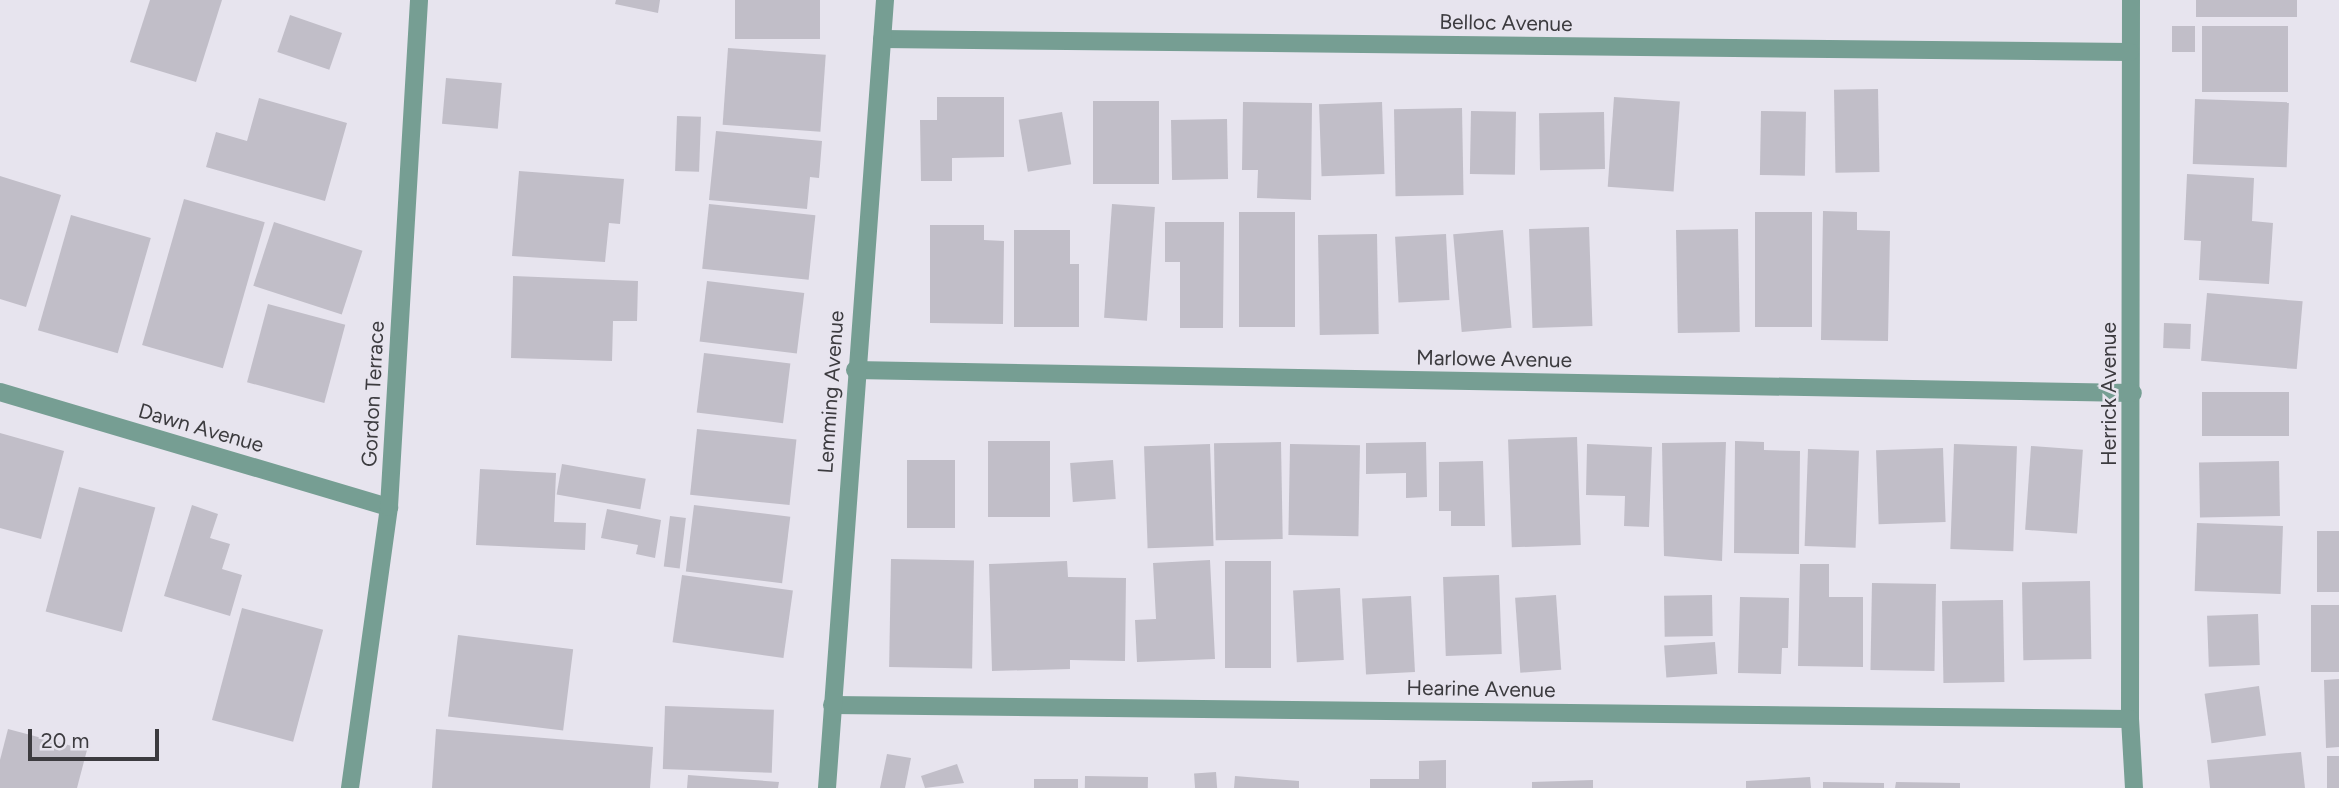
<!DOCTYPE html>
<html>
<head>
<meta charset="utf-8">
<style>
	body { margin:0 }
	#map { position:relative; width:2339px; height:788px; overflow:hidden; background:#e7e4ee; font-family:Figtree,sans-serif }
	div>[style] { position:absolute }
	.building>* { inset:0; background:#c1bec8; transform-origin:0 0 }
	.minor>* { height:18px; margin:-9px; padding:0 9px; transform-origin:9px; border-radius:9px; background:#769e93 }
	span { translate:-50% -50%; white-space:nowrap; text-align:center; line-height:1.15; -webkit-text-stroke:5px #e7e4ee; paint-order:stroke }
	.street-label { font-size:21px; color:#3c3b3f }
	.scale { position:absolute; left:28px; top:729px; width:131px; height:32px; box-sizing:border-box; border:4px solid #3c3b3f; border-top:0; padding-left:9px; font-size:21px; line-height:24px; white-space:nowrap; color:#3c3b3f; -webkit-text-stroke:5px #e7e4ee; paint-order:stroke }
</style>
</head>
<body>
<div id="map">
	<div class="building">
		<div style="clip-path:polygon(150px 0,222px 0,196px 82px,130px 62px)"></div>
		<div style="clip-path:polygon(616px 0,660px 0,658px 13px,615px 4px)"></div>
		<div style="left:735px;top:0;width:85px;height:39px"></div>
		<div style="left:2196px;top:0;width:101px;height:17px"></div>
		<div style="left:290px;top:15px;width:55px;height:39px;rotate:19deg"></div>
		<div style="left:2172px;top:26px;width:23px;height:26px"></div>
		<div style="left:2288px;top:26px;width:66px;height:86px;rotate:90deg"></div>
		<div style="left:728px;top:48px;width:98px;height:77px;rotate:4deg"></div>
		<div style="left:446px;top:78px;width:56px;height:46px;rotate:5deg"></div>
		<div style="left:1878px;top:89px;width:83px;height:44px;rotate:89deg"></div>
		<div style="clip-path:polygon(937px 97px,1004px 97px,1004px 157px,952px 158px,952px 181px,921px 181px,920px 120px,937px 120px)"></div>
		<div style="left:1614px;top:97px;width:66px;height:90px;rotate:4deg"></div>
		<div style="clip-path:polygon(259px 98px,347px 123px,325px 201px,206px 167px,216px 132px,247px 141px)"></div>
		<div style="left:2195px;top:99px;width:94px;height:65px;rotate:2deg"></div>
		<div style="left:1093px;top:101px;width:66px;height:83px"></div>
		<div style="clip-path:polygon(1243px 102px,1312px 103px,1311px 200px,1257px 198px,1258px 170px,1242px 170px)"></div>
		<div style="left:1382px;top:102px;width:72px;height:63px;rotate:88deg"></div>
		<div style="left:1462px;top:108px;width:87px;height:68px;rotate:89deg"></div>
		<div style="left:1471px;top:111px;width:45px;height:63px;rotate:1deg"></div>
		<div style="left:1761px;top:111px;width:45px;height:64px;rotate:1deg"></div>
		<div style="left:1062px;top:112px;width:53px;height:44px;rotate:80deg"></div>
		<div style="left:1604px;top:112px;width:57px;height:65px;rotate:89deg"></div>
		<div style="left:677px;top:116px;width:24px;height:55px;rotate:2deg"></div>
		<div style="left:1227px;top:119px;width:60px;height:56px;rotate:89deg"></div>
		<div style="clip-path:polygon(716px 131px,822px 141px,819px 178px,810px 177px,807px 209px,709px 200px)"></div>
		<div style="clip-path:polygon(519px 171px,624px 179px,620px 224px,609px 223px,605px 262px,512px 256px)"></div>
		<div style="clip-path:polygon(2187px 174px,2254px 178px,2252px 221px,2273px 223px,2269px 284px,2199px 280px,2201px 241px,2184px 240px)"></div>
		<div style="clip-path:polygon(0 176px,61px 195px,26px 307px,0 299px)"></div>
		<div style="left:184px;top:199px;width:84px;height:152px;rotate:16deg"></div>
		<div style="left:709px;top:204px;width:107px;height:65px;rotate:6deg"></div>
		<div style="left:1112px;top:204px;width:43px;height:114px;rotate:4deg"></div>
		<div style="clip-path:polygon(1823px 211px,1857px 212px,1857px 230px,1890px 231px,1888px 341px,1821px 340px)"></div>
		<div style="left:1239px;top:212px;width:56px;height:115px"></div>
		<div style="left:1755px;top:212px;width:57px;height:115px"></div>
		<div style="left:71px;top:215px;width:83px;height:120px;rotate:16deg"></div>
		<div style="left:274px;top:222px;width:93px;height:67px;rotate:18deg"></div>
		<div style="clip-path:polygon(1165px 222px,1224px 222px,1223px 328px,1180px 328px,1180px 262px,1165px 262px)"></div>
		<div style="clip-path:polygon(930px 225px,984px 225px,984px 240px,1004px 241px,1003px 324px,930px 323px)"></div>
		<div style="left:1589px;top:227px;width:99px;height:60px;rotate:88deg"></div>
		<div style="left:1738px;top:229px;width:103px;height:62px;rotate:89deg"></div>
		<div style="clip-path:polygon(1014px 230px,1070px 230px,1070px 264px,1079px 264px,1079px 327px,1014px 327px)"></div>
		<div style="left:1503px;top:230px;width:98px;height:50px;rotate:85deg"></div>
		<div style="left:1377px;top:234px;width:100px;height:59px;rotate:89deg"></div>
		<div style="left:1446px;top:234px;width:66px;height:51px;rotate:87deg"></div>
		<div style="clip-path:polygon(513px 276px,638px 281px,637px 321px,613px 321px,612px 361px,511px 358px)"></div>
		<div style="left:707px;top:281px;width:98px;height:61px;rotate:7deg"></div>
		<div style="left:2207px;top:293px;width:96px;height:68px;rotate:5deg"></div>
		<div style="left:268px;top:304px;width:80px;height:81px;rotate:15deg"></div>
		<div style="left:2164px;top:323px;width:27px;height:25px;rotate:2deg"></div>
		<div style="left:704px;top:353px;width:87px;height:60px;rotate:7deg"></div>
		<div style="left:2202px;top:392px;width:87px;height:44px"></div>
		<div style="left:697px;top:429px;width:100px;height:66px;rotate:6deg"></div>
		<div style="clip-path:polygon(0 433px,64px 451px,41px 539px,0 528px)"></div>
		<div style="left:1577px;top:437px;width:108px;height:69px;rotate:88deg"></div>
		<div style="left:988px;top:441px;width:62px;height:76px"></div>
		<div style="clip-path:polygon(1735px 441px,1764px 442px,1764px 450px,1800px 451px,1799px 554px,1734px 553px)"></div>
		<div style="left:1281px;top:442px;width:97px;height:67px;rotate:89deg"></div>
		<div style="clip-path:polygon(1426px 442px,1427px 497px,1406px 498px,1406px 473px,1366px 474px,1366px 443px)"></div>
		<div style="clip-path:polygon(1726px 442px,1722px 561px,1664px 556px,1662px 443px)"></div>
		<div style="left:1210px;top:444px;width:102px;height:66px;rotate:88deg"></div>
		<div style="left:1290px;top:444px;width:70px;height:91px;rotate:1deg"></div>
		<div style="clip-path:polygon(1587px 444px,1652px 447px,1649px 527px,1624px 526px,1625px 496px,1586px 495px)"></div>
		<div style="left:1954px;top:444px;width:63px;height:105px;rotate:2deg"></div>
		<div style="left:2031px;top:446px;width:52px;height:84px;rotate:4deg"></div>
		<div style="left:1943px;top:448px;width:74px;height:67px;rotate:88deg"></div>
		<div style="left:1808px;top:449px;width:51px;height:97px;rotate:2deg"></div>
		<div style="left:907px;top:460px;width:48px;height:68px"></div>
		<div style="left:1113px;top:460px;width:39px;height:43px;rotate:86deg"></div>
		<div style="clip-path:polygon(1483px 461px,1485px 526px,1451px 526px,1451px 511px,1439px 511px,1439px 462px)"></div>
		<div style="left:2279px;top:461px;width:55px;height:80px;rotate:89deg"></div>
		<div style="left:562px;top:464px;width:85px;height:31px;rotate:10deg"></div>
		<div style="clip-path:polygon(480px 469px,556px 473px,554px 522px,586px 523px,585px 550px,476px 545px)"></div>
		<div style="left:79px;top:487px;width:79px;height:129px;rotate:15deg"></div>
		<div style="clip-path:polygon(192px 505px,218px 514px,210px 538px,230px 544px,222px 569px,242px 575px,230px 616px,164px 596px)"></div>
		<div style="left:694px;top:505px;width:97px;height:67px;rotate:7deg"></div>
		<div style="clip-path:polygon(607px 509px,661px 520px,655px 558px,636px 554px,638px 545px,601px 538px)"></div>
		<div style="left:670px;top:516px;width:16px;height:51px;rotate:7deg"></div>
		<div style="left:2197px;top:523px;width:86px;height:68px;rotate:2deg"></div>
		<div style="left:2317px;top:531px;width:22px;height:61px"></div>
		<div style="left:891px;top:559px;width:83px;height:108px;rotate:1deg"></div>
		<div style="clip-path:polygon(1210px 560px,1215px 659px,1137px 662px,1135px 620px,1156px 619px,1153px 563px)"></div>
		<div style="clip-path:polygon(1067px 561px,1068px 577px,1126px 578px,1125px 661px,1070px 660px,1070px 669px,992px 671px,989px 564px)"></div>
		<div style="left:1225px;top:561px;width:46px;height:107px"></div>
		<div style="clip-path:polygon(1800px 564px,1829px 564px,1829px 597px,1863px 597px,1863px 667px,1798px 666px)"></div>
		<div style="left:682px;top:575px;width:112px;height:68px;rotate:8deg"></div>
		<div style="left:1499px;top:575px;width:79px;height:56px;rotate:88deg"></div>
		<div style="left:2090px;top:581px;width:78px;height:68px;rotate:89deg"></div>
		<div style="left:1872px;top:583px;width:64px;height:87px;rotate:1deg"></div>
		<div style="left:1340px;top:588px;width:72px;height:47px;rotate:87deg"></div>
		<div style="left:1556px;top:595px;width:75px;height:41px;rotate:86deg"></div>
		<div style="left:1712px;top:595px;width:41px;height:48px;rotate:89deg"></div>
		<div style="left:1411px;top:596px;width:76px;height:49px;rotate:87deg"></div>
		<div style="clip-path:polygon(1740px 597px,1789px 598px,1788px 648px,1782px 648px,1781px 674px,1738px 673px)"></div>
		<div style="left:2003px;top:600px;width:82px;height:61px;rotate:89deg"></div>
		<div style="left:2311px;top:605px;width:28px;height:67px"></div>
		<div style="left:242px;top:608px;width:84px;height:116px;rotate:15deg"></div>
		<div style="left:2258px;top:614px;width:51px;height:51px;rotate:88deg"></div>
		<div style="left:458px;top:635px;width:116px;height:82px;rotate:7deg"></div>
		<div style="left:1715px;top:642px;width:32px;height:51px;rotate:86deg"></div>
		<div style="clip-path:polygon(2339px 679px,2339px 747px,2326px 748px,2324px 680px)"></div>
		<div style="left:2259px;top:686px;width:50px;height:55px;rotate:82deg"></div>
		<div style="left:665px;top:706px;width:109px;height:63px;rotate:2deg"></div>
		<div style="clip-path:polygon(8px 729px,87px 750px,77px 788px,0 788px,0 760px)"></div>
		<div style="clip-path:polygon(436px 729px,653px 747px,650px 788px,432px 788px)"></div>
		<div style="clip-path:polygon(2301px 752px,2305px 788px,2210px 788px,2207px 760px)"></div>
		<div style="clip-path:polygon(887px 754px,911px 758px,905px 788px,880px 788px)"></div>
		<div style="left:2327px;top:756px;width:12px;height:32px"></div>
		<div style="clip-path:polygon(1446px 760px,1446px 788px,1370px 788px,1370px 779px,1419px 779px,1419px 761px)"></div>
		<div style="clip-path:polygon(957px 764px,964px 783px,925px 788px,921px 776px)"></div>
		<div style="left:1216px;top:772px;width:16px;height:22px;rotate:86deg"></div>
		<div style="clip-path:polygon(688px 775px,779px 782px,778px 788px,687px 788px)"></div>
		<div style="left:1085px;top:776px;width:63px;height:12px;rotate:1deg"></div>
		<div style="clip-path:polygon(1235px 776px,1299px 781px,1299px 788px,1234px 788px)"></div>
		<div style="clip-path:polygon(1810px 777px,1811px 788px,1746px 788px,1746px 781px)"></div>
		<div style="left:1034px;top:779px;width:44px;height:9px"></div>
		<div style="clip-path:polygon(1593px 780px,1593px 788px,1532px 788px,1532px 782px)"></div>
		<div style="clip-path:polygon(1823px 782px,1884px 783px,1884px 788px,1823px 788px)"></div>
		<div style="clip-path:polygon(1896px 782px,1960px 783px,1960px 788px,1895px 788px)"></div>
	</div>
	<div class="minor">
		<div style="left:2131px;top:0;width:719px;rotate:90.08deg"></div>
		<div style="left:2130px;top:719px;width:69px;rotate:86.7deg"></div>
		<div style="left:882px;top:39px;width:1248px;rotate:0.6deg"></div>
		<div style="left:855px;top:370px;width:1278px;rotate:1.03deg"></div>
		<div style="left:0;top:392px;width:406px;rotate:16.5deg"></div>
		<div style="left:832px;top:705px;width:1298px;rotate:0.62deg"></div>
		<div style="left:350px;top:788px;width:284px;rotate:-82.1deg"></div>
		<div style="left:389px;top:507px;width:508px;rotate:-86.61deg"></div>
		<div style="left:827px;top:788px;width:790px;rotate:-85.79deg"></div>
	</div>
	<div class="street-label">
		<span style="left:1506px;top:23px;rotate:1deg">Belloc Avenue</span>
		<span style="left:1494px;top:359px;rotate:1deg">Marlowe Avenue</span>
		<span style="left:831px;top:392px;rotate:-86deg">Lemming Avenue</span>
		<span style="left:373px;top:394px;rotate:-87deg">Gordon Terrace</span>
		<span style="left:2109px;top:394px;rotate:-90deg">Herrick Avenue</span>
		<span style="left:201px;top:428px;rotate:16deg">Dawn Avenue</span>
		<span style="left:1481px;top:689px;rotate:1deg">Hearine Avenue</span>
	</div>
	<div class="scale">20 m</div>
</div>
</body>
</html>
